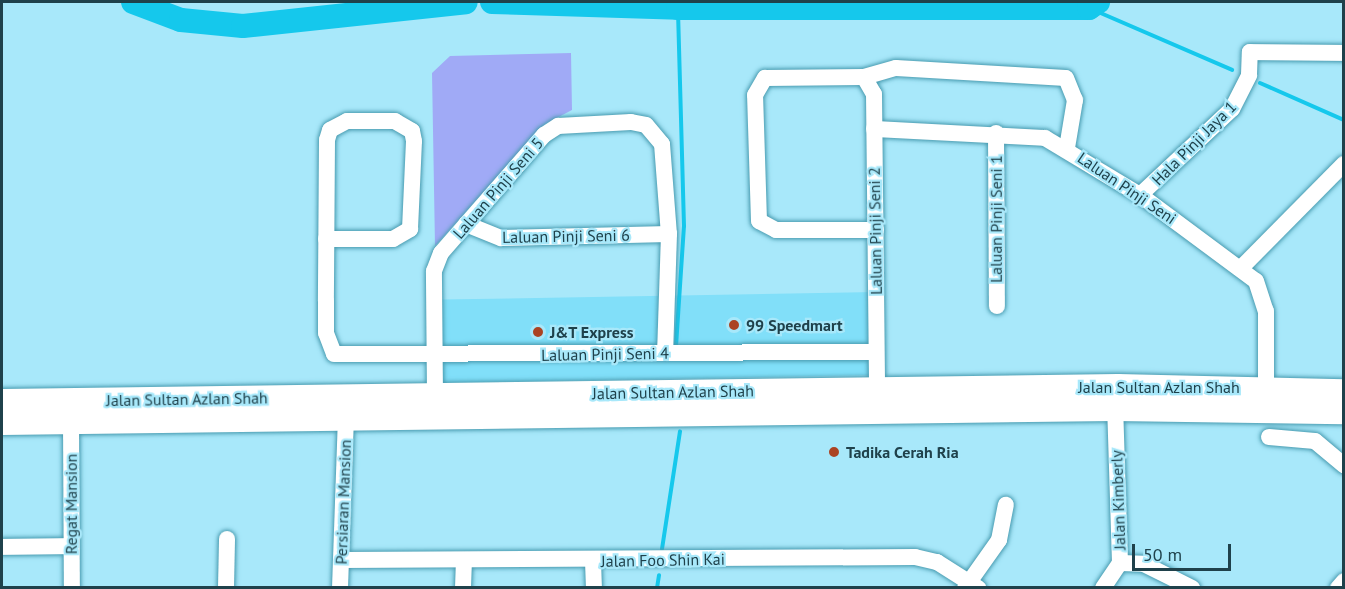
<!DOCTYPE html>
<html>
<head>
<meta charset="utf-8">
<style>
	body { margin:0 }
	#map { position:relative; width:1345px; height:589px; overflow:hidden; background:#a8e8fa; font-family:"PT Sans",sans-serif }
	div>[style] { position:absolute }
	.built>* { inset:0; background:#81dff9; transform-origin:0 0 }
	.green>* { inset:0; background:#a0aaf6 }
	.stream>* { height:4px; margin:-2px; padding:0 2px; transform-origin:2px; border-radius:2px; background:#15c8ec }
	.river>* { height:24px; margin:-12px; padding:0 12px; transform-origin:12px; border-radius:12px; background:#15c8ec }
	.roads { filter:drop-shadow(0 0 2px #489bb0) drop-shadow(0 0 2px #489bb0) }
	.minor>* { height:16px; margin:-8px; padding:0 8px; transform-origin:8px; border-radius:8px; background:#fff }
	.primary>* { height:26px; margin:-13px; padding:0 13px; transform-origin:13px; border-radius:13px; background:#fff }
	.dots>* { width:16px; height:16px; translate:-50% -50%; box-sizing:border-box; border:3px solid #a8e8fa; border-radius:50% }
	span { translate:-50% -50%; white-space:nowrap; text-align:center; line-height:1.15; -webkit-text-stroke:4.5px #a8e8fa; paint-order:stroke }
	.street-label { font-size:16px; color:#1f414b }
	.poi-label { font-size:16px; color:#1f414b; font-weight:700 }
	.left { translate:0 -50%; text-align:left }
	.frame { position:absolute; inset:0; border:3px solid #1f414b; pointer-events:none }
	.scale { position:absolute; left:1132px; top:544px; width:99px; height:27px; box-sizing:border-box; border:3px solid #1f414b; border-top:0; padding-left:8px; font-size:18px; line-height:21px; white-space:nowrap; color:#1f414b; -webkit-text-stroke:4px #a8e8fa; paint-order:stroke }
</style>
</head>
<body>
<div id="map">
	<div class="built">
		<div style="left:876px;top:292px;width:83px;height:435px;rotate:89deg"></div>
	</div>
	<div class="green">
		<div style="clip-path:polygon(571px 53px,572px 110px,545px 124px,435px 246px,432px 73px,450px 56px)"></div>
	</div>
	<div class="stream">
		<div style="left:1089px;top:8px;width:156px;rotate:23.4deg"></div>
		<div style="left:1260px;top:83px;width:92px;rotate:23.8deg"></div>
		<div style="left:676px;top:346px;width:120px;rotate:-86.2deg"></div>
		<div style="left:684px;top:226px;width:218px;rotate:-91.6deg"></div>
		<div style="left:662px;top:549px;width:119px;rotate:-81.3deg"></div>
		<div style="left:657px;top:588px;width:13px;rotate:-81deg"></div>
	</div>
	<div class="river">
		<div style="left:133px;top:2px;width:51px;rotate:20.6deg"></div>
		<div style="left:181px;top:20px;width:62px;rotate:5.5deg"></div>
		<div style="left:243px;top:26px;width:224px;rotate:-6.1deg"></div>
		<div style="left:492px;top:2px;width:186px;rotate:1.8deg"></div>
		<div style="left:678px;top:8px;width:411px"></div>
		<div style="left:1089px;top:8px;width:11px;rotate:-34deg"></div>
	</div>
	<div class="roads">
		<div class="minor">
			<div style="left:864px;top:77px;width:20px;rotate:60deg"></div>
			<div style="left:874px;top:94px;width:296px;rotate:89.4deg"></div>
			<div style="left:874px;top:129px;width:171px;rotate:3deg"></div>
			<div style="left:1045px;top:138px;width:111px;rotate:31deg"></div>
			<div style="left:1140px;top:195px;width:144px;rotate:36.6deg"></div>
			<div style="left:1256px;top:281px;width:32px;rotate:72deg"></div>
			<div style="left:1266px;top:311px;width:76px;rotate:90deg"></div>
			<div style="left:996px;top:133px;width:173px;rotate:89.7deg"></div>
			<div style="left:1140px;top:195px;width:126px;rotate:-43.1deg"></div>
			<div style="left:1232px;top:109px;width:38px;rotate:-63deg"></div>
			<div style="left:1249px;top:75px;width:23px;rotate:-88deg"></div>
			<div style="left:1250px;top:52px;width:94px;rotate:0.6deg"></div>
			<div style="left:466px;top:224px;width:38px;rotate:22deg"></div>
			<div style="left:501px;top:238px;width:168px;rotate:-1.4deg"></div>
			<div style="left:876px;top:230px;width:100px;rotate:180deg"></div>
			<div style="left:776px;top:230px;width:19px;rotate:-152deg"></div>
			<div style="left:759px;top:221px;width:126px;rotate:-91.8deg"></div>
			<div style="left:755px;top:95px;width:20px;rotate:-60deg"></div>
			<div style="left:765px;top:78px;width:99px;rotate:-0.6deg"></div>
			<div style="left:864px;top:77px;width:33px;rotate:-16deg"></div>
			<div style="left:896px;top:68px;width:170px;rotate:3.4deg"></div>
			<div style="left:1066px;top:78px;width:24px;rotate:68deg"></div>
			<div style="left:1075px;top:100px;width:49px;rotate:99.5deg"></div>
			<div style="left:326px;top:239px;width:67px"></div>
			<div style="left:393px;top:239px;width:20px;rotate:-30deg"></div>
			<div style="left:410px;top:229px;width:88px;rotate:-87.4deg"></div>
			<div style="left:414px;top:141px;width:10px;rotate:-101deg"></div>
			<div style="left:412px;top:131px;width:20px;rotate:-150deg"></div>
			<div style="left:395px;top:121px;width:48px;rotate:180deg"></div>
			<div style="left:347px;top:121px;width:19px;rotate:152deg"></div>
			<div style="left:330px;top:130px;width:10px;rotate:107deg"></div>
			<div style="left:327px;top:140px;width:161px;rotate:90.4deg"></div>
			<div style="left:326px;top:301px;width:32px;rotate:90deg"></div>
			<div style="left:326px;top:333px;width:22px;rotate:69deg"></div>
			<div style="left:334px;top:354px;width:542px;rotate:-0.21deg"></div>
			<div style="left:1242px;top:267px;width:145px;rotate:-45.3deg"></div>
			<div style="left:435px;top:396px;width:125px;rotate:-90.5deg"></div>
			<div style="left:434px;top:271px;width:19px;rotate:-69deg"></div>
			<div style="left:441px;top:253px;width:157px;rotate:-48.9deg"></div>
			<div style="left:544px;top:135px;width:17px;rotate:-33deg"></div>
			<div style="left:558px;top:126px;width:73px;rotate:-3.1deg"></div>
			<div style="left:631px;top:122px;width:15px;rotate:11deg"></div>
			<div style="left:646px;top:125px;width:25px;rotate:50deg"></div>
			<div style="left:662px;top:144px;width:90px;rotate:85.6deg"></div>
			<div style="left:669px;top:234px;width:119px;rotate:91.9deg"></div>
			<div style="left:71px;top:421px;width:167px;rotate:89.7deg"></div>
			<div style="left:1269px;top:437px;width:46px;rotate:5deg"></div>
			<div style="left:1315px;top:441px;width:38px;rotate:40deg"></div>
			<div style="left:2px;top:547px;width:69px;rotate:-0.8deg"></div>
			<div style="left:341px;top:560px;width:574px;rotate:-0.3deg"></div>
			<div style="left:915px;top:557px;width:23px;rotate:13deg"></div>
			<div style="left:937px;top:562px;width:49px;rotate:32.4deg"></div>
			<div style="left:593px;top:561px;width:27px;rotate:88deg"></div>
			<div style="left:1120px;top:563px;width:24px;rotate:2deg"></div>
			<div style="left:1144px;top:564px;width:54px;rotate:26.6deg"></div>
			<div style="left:226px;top:588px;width:49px;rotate:-88.8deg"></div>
			<div style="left:340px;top:588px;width:171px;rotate:-88deg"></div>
			<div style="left:463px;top:588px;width:27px;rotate:-88deg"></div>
			<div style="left:965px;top:588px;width:59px;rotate:-54.7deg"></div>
			<div style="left:999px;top:540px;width:36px;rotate:-79deg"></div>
			<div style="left:1103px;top:588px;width:30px;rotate:-56deg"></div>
			<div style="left:1120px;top:563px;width:155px;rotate:-91.8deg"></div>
			<div style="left:1115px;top:408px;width:9px;rotate:-131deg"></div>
			<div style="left:1338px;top:588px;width:9px;rotate:-49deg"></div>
		</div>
		<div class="primary">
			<div style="left:2px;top:402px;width:1116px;rotate:-0.77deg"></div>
			<div style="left:1118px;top:387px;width:226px;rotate:1.3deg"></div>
			<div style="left:2px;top:422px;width:1113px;rotate:-0.72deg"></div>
			<div style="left:1115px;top:408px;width:229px;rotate:0.8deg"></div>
		</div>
	</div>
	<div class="dots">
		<div style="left:734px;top:325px;background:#ab4322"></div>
		<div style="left:538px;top:332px;background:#ab4322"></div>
		<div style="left:834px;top:452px;background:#ab4322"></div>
	</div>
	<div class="street-label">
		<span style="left:1194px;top:143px;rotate:-45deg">Hala Pinji Jaya 1</span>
		<span style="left:498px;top:188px;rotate:-49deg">Laluan Pinji Seni 5</span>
		<span style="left:1127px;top:188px;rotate:34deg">Laluan Pinji Seni</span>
		<span style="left:996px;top:219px;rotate:-90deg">Laluan Pinji Seni 1</span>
		<span style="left:875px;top:231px;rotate:-91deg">Laluan Pinji Seni 2</span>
		<span style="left:566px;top:236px;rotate:-1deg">Laluan Pinji Seni 6</span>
		<span style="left:605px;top:354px;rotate:-1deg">Laluan Pinji Seni 4</span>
		<span style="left:1159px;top:387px">Jalan Sultan Azlan Shah</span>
		<span style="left:673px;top:392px;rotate:-1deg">Jalan Sultan Azlan Shah</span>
		<span style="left:187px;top:399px;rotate:-1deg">Jalan Sultan Azlan Shah</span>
		<span style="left:1118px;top:500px;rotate:-92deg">Jalan Kimberly</span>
		<span style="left:343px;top:502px;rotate:-88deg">Persiaran Mansion</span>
		<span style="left:71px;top:504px;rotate:-90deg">Regat Mansion</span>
		<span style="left:663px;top:560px;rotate:-1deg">Jalan Foo Shin Kai</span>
	</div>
	<div class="poi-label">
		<span class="left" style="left:746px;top:325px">99 Speedmart</span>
		<span class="left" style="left:550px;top:332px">J&amp;T Express</span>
		<span class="left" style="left:846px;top:452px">Tadika Cerah Ria</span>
	</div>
	<div class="frame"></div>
	<div class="scale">50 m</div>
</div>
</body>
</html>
